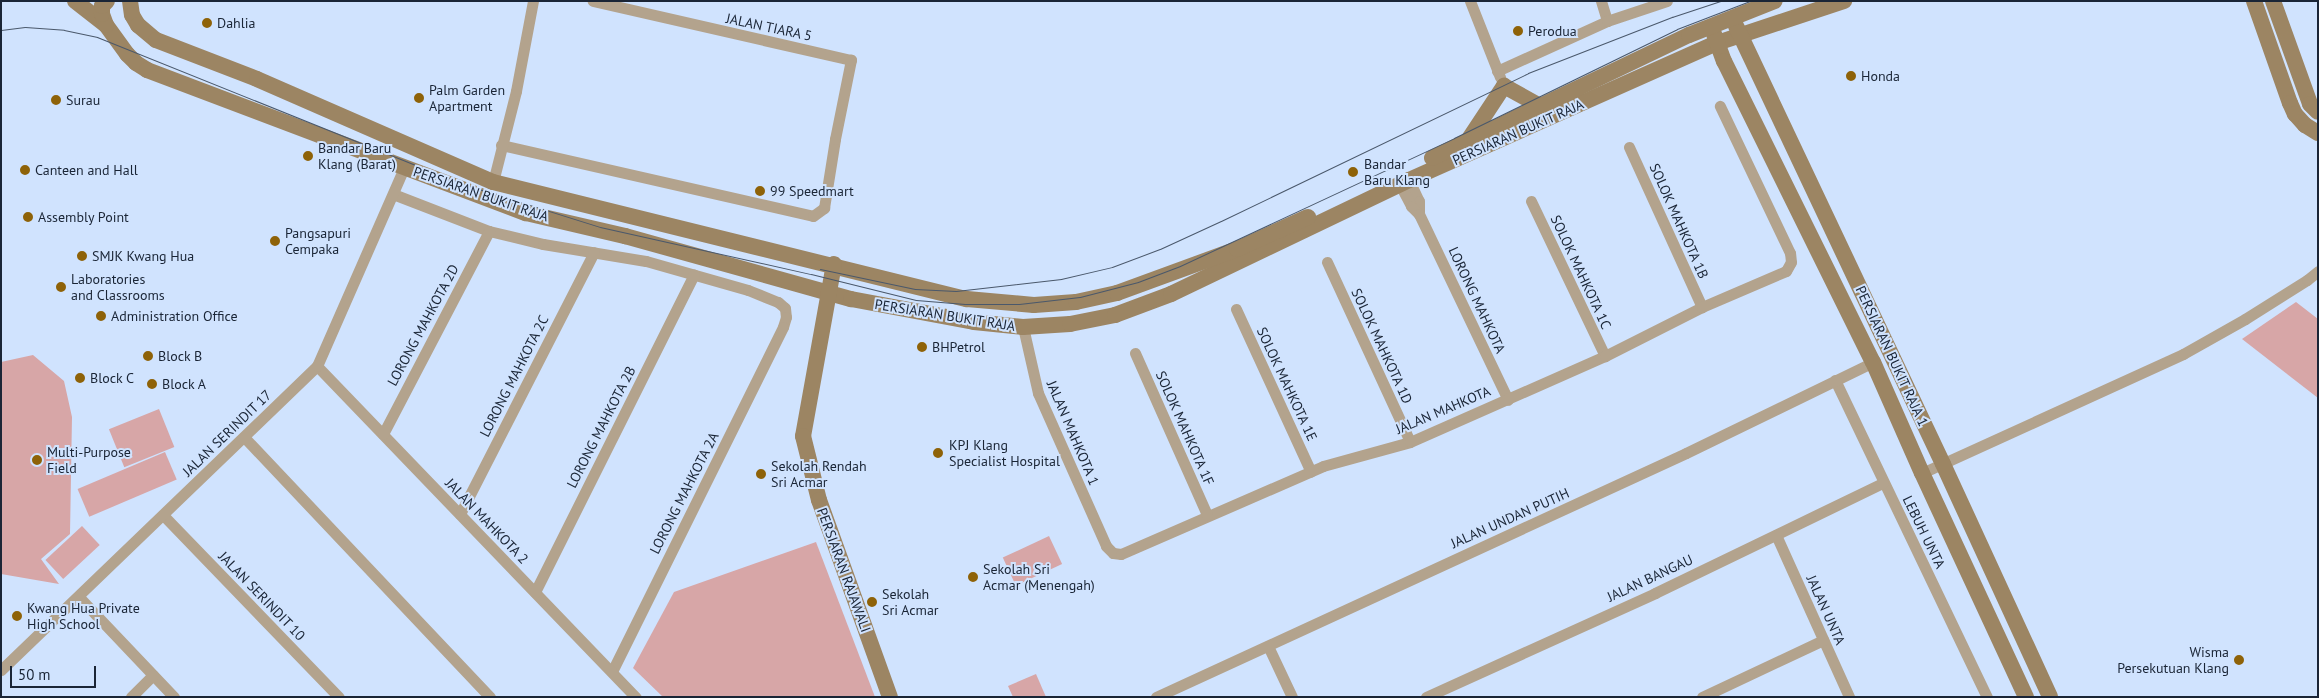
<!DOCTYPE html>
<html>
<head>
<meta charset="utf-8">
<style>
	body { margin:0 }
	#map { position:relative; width:2319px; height:698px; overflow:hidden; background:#d0e3fe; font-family:"PT Sans",sans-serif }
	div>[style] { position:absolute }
	.green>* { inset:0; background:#d7a6a7; transform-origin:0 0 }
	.street>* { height:11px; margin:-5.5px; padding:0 5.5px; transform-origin:5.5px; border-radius:5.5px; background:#b3a38d }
	.secondary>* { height:16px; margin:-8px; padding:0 8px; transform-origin:8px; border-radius:8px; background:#9c8563 }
	.tram>* { height:1px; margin:-0.5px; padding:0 0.5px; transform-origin:0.5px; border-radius:0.5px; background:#4a586b }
	.dots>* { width:14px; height:14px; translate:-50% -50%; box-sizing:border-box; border:2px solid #d0e3fe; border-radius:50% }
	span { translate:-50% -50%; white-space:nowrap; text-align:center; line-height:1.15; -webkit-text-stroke:4px #d0e3fe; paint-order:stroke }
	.poi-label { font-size:14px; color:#1a2536 }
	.left { translate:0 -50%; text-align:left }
	.right { translate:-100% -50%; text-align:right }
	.street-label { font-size:14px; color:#1a2536 }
	.frame { position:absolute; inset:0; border:2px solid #1a2536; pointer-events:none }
	.scale { position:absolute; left:10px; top:666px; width:86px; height:22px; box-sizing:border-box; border:2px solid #1a2536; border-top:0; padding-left:6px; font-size:15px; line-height:18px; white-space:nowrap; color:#1a2536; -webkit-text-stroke:4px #d0e3fe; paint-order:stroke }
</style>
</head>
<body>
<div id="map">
	<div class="green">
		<div style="clip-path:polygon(2296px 302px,2318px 319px,2318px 398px,2242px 339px)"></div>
		<div style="clip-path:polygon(33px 355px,64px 381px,72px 417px,70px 534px,41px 559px,59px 584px,1px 574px,1px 362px)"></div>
		<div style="left:159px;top:409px;width:41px;height:54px;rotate:68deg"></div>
		<div style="left:165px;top:452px;width:30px;height:95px;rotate:67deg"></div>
		<div style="left:82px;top:526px;width:26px;height:50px;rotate:47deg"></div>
		<div style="left:1049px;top:536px;width:31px;height:51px;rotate:65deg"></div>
		<div style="clip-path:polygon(816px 542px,875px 697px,663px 697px,633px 668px,674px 592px)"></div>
		<div style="clip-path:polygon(1036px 674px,1046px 697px,1013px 697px,1008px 686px)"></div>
	</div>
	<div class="street">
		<div style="left:1470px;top:1px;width:82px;rotate:68.5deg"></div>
		<div style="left:1601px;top:1px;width:21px;rotate:73deg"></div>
		<div style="left:1497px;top:71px;width:121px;rotate:-24.4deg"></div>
		<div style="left:1607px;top:21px;width:63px;rotate:-18.4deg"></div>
		<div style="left:501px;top:145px;width:320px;rotate:12.8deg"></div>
		<div style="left:813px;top:216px;width:14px;rotate:-36deg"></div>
		<div style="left:824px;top:208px;width:70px;rotate:-80.9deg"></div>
		<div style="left:835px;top:139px;width:81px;rotate:-78.6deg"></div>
		<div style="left:851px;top:60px;width:265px;rotate:-167.1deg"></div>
		<div style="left:1629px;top:147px;width:176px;rotate:65.5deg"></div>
		<div style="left:1409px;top:180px;width:23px;rotate:65deg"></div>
		<div style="left:1419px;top:201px;width:13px;rotate:90deg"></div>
		<div style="left:493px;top:182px;width:94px;rotate:-75.8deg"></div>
		<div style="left:516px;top:91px;width:92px;rotate:-79.3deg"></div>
		<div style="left:1400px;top:185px;width:24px;rotate:62deg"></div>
		<div style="left:1411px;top:206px;width:11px;rotate:45deg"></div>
		<div style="left:1419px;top:214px;width:206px;rotate:64.4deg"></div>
		<div style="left:393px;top:194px;width:103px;rotate:21.1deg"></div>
		<div style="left:489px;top:231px;width:56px;rotate:13.5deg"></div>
		<div style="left:543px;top:244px;width:104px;rotate:9.4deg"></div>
		<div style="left:646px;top:261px;width:106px;rotate:15.9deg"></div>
		<div style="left:748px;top:290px;width:32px;rotate:22deg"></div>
		<div style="left:778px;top:302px;width:9px;rotate:41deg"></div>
		<div style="left:785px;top:308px;width:9px;rotate:84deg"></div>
		<div style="left:786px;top:317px;width:10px;rotate:107deg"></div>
		<div style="left:783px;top:327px;width:384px;rotate:116.4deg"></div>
		<div style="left:1531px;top:201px;width:172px;rotate:64.5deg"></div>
		<div style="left:1327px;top:262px;width:198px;rotate:65.2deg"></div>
		<div style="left:1236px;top:309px;width:179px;rotate:65.3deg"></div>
		<div style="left:1023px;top:327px;width:68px;rotate:77.2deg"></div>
		<div style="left:1038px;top:393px;width:167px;rotate:66deg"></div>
		<div style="left:1106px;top:546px;width:10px;rotate:45deg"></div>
		<div style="left:1113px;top:553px;width:8px;rotate:7deg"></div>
		<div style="left:1121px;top:554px;width:220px;rotate:-23.5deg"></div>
		<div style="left:1323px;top:466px;width:90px;rotate:-15.4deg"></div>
		<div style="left:1410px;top:442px;width:213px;rotate:-23.8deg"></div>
		<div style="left:1605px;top:356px;width:109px;rotate:-26.8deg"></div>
		<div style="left:1702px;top:307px;width:91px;rotate:-23.2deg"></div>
		<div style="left:1786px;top:271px;width:10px;rotate:-61deg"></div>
		<div style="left:1791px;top:262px;width:9px;rotate:-96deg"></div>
		<div style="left:1790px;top:253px;width:163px;rotate:-115.5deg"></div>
		<div style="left:1135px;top:353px;width:177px;rotate:66deg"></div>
		<div style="left:317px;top:366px;width:460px;rotate:46.1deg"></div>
		<div style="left:1835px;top:380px;width:352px;rotate:64.4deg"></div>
		<div style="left:383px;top:434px;width:229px;rotate:-62.4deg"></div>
		<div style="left:244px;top:437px;width:358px;rotate:46.6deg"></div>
		<div style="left:1922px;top:473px;width:287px;rotate:-24.5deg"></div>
		<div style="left:2183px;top:354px;width:71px;rotate:-29.4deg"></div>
		<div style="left:2245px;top:319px;width:73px;rotate:-32.2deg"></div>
		<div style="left:2307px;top:280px;width:14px;rotate:-39deg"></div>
		<div style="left:460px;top:514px;width:294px;rotate:-62.9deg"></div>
		<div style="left:163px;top:515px;width:253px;rotate:46deg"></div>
		<div style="left:1776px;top:535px;width:178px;rotate:65.7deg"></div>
		<div style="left:535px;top:592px;width:355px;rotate:-63.4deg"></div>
		<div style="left:79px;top:597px;width:138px;rotate:46.5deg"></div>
		<div style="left:1268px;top:646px;width:56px;rotate:64.8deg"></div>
		<div style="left:1px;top:670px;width:438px;rotate:-43.9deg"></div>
		<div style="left:317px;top:366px;width:216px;rotate:-66.3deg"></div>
		<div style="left:131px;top:697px;width:31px;rotate:-45deg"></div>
		<div style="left:1156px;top:697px;width:583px;rotate:-24.72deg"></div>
		<div style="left:1686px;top:453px;width:208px;rotate:-25.9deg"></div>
		<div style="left:1426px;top:697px;width:252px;rotate:-24.4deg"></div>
		<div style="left:1655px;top:593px;width:253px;rotate:-25.8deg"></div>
		<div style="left:1702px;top:697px;width:134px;rotate:-25.2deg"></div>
	</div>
	<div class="secondary">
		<div style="left:75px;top:1px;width:39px;rotate:38deg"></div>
		<div style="left:106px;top:25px;width:36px;rotate:54deg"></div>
		<div style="left:127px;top:54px;width:13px;rotate:45deg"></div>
		<div style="left:136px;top:63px;width:13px;rotate:32deg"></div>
		<div style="left:147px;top:70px;width:405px;rotate:20.7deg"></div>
		<div style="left:526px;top:213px;width:102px;rotate:13.1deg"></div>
		<div style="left:625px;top:236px;width:235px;rotate:15.6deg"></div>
		<div style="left:851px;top:299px;width:125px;rotate:10.6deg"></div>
		<div style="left:974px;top:322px;width:49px;rotate:5.8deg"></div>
		<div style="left:1023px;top:327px;width:47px;rotate:-3.7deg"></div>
		<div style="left:1070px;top:324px;width:46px;rotate:-11.3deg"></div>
		<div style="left:1115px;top:315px;width:60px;rotate:-20.6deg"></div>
		<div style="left:1171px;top:294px;width:264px;rotate:-25.6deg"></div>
		<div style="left:1409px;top:180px;width:337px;rotate:-24deg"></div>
		<div style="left:1717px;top:43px;width:134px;rotate:-18.3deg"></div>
		<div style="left:130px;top:1px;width:14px;rotate:82deg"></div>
		<div style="left:132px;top:15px;width:12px;rotate:59deg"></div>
		<div style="left:138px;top:25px;width:23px;rotate:40deg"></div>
		<div style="left:156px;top:40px;width:108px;rotate:21.1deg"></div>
		<div style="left:257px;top:79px;width:257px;rotate:23.6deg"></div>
		<div style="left:493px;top:182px;width:488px;rotate:13.9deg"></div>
		<div style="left:967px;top:299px;width:67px;rotate:5.1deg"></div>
		<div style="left:1034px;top:305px;width:42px;rotate:-4.1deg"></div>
		<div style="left:1076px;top:302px;width:42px;rotate:-12.4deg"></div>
		<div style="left:1117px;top:293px;width:128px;rotate:-20.1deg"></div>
		<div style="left:1237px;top:249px;width:78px;rotate:-24.3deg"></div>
		<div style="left:2254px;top:1px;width:108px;rotate:70.6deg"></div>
		<div style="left:2290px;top:103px;width:12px;rotate:66deg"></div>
		<div style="left:2295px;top:114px;width:15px;rotate:48deg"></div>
		<div style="left:2305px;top:125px;width:15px;rotate:32deg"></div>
		<div style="left:2273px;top:1px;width:109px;rotate:70.2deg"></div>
		<div style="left:2310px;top:104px;width:11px;rotate:45deg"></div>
		<div style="left:106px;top:25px;width:12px;rotate:-110deg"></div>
		<div style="left:102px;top:14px;width:8px;rotate:-90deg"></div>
		<div style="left:102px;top:6px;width:7px;rotate:-45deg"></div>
		<div style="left:1736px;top:26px;width:484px;rotate:64.7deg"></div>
		<div style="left:1943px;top:464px;width:256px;rotate:65.3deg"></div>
		<div style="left:1714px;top:34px;width:29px;rotate:70deg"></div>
		<div style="left:1724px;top:61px;width:336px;rotate:63.7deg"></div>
		<div style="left:1873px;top:362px;width:121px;rotate:66.2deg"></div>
		<div style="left:1922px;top:473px;width:247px;rotate:65.1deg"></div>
		<div style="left:1469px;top:139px;width:64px;rotate:-56.6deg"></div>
		<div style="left:1504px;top:86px;width:39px;rotate:29deg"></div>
		<div style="left:1432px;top:158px;width:285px;rotate:-25.6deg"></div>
		<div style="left:1689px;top:35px;width:92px;rotate:-21.6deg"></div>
		<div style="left:834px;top:264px;width:175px;rotate:100.2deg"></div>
		<div style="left:803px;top:436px;width:66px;rotate:76deg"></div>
		<div style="left:819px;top:500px;width:209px;rotate:70.2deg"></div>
	</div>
	<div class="tram">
		<div style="left:1px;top:30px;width:24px;rotate:-7deg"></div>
		<div style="left:25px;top:27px;width:39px;rotate:4deg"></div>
		<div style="left:64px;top:30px;width:34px;rotate:12deg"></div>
		<div style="left:97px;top:37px;width:398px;rotate:21.9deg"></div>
		<div style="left:466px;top:185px;width:140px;rotate:17.4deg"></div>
		<div style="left:600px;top:227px;width:216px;rotate:12.6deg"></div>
		<div style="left:811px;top:274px;width:108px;rotate:13.9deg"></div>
		<div style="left:916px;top:300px;width:49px;rotate:4.7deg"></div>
		<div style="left:965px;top:304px;width:54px"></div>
		<div style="left:1019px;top:304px;width:61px;rotate:-6.5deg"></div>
		<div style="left:1080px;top:297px;width:60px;rotate:-14.5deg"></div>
		<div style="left:1138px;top:282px;width:45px;rotate:-20.9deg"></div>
		<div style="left:1180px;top:266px;width:302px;rotate:-25deg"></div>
		<div style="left:1454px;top:138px;width:248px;rotate:-26deg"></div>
		<div style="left:1677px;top:29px;width:78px;rotate:-21deg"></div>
		<div style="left:820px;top:269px;width:97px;rotate:11.9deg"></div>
		<div style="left:915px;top:289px;width:41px;rotate:2.8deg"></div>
		<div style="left:956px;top:291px;width:106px;rotate:-6.5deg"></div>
		<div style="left:1061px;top:279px;width:52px;rotate:-13.2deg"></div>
		<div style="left:1112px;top:267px;width:51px;rotate:-20.6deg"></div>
		<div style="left:1160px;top:249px;width:67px;rotate:-24.7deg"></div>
		<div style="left:1221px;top:221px;width:341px;rotate:-25.7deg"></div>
		<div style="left:1528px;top:73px;width:155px;rotate:-21.3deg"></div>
		<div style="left:1672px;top:17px;width:51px;rotate:-18.4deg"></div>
	</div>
	<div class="dots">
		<div style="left:207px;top:23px;background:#8e6208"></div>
		<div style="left:1518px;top:31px;background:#8e6208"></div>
		<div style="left:1851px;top:76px;background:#8e6208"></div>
		<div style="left:419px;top:98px;background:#8e6208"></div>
		<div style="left:56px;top:100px;background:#8e6208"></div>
		<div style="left:308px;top:156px;background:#8e6208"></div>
		<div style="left:25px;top:170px;background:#8e6208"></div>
		<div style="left:1353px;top:172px;background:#8e6208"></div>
		<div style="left:760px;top:191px;background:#8e6208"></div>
		<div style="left:28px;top:217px;background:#8e6208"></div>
		<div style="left:275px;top:241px;background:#8e6208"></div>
		<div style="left:82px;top:256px;background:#8e6208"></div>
		<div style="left:61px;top:287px;background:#8e6208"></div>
		<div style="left:101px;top:316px;background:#8e6208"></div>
		<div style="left:922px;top:347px;background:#8e6208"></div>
		<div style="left:148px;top:356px;background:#8e6208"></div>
		<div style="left:80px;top:378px;background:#8e6208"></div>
		<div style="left:152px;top:384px;background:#8e6208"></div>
		<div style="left:938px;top:453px;background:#8e6208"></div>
		<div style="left:37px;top:460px;background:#8e6208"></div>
		<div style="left:761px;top:474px;background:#8e6208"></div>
		<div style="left:973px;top:577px;background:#8e6208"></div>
		<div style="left:872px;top:602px;background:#8e6208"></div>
		<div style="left:17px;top:616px;background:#8e6208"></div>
		<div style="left:2239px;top:660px;background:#8e6208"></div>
	</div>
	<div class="poi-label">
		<span class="left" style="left:217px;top:23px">Dahlia</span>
		<span class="left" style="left:1528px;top:31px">Perodua</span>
		<span class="left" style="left:1861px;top:76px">Honda</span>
		<span class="left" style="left:429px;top:98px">Palm Garden<br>Apartment</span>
		<span class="left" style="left:66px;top:100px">Surau</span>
		<span class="left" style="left:318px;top:156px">Bandar Baru<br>Klang (Barat)</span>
		<span class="left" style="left:1364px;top:172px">Bandar<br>Baru Klang</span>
		<span class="left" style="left:35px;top:170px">Canteen and Hall</span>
		<span class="left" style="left:770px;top:191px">99 Speedmart</span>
		<span class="left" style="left:38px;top:217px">Assembly Point</span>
		<span class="left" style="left:285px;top:241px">Pangsapuri<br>Cempaka</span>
		<span class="left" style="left:92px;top:256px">SMJK Kwang Hua</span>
		<span class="left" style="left:71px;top:287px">Laboratories<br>and Classrooms</span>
		<span class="left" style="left:111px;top:316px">Administration Office</span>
		<span class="left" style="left:932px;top:347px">BHPetrol</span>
		<span class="left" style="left:158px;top:356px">Block B</span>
		<span class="left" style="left:90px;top:378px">Block C</span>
		<span class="left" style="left:162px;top:384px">Block A</span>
		<span class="left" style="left:949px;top:453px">KPJ Klang<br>Specialist Hospital</span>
		<span class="left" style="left:47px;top:460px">Multi-Purpose<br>Field</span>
		<span class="left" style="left:771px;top:474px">Sekolah Rendah<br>Sri Acmar</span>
		<span class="left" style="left:983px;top:577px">Sekolah Sri<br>Acmar (Menengah)</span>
		<span class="left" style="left:882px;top:602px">Sekolah<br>Sri Acmar</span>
		<span class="left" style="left:27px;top:616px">Kwang Hua Private<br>High School</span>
		<span class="right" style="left:2229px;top:660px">Wisma<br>Persekutuan Klang</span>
	</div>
	<div class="street-label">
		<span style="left:769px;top:27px;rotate:12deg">JALAN TIARA 5</span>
		<span style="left:1518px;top:132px;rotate:-24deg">PERSIARAN BUKIT RAJA</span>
		<span style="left:481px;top:194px;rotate:19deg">PERSIARAN BUKIT RAJA</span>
		<span style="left:1679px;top:221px;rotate:66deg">SOLOK MAHKOTA 1B</span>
		<span style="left:1581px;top:272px;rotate:65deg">SOLOK MAHKOTA 1C</span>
		<span style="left:1477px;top:300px;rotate:65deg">LORONG MAHKOTA</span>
		<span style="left:945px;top:315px;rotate:9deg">PERSIARAN BUKIT RAJA</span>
		<span style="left:423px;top:325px;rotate:-62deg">LORONG MAHKOTA 2D</span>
		<span style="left:1382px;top:346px;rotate:65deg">SOLOK MAHKOTA 1D</span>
		<span style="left:1892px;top:356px;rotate:65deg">PERSIARAN BUKIT RAJA 1</span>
		<span style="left:514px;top:376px;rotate:-63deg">LORONG MAHKOTA 2C</span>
		<span style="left:1287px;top:384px;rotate:65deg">SOLOK MAHKOTA 1E</span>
		<span style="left:1443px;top:410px;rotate:-23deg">JALAN MAHKOTA</span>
		<span style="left:601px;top:427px;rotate:-63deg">LORONG MAHKOTA 2B</span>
		<span style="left:1185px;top:428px;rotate:66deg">SOLOK MAHKOTA 1F</span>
		<span style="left:227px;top:433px;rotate:-44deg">JALAN SERINDIT 17</span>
		<span style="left:1073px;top:433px;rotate:67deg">JALAN MAHKOTA 1</span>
		<span style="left:684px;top:493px;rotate:-63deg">LORONG MAHKOTA 2A</span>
		<span style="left:1510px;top:518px;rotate:-24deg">JALAN UNDAN PUTIH</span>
		<span style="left:487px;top:521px;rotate:46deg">JALAN MAHKOTA 2</span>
		<span style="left:1924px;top:532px;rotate:64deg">LEBUH UNTA</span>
		<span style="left:844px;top:570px;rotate:70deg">PERSIARAN RAJAWALI</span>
		<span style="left:1650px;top:578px;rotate:-25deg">JALAN BANGAU</span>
		<span style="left:262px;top:596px;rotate:46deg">JALAN SERINDIT 10</span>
		<span style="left:1826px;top:610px;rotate:66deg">JALAN UNTA</span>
	</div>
	<div class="frame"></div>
	<div class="scale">50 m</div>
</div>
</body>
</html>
